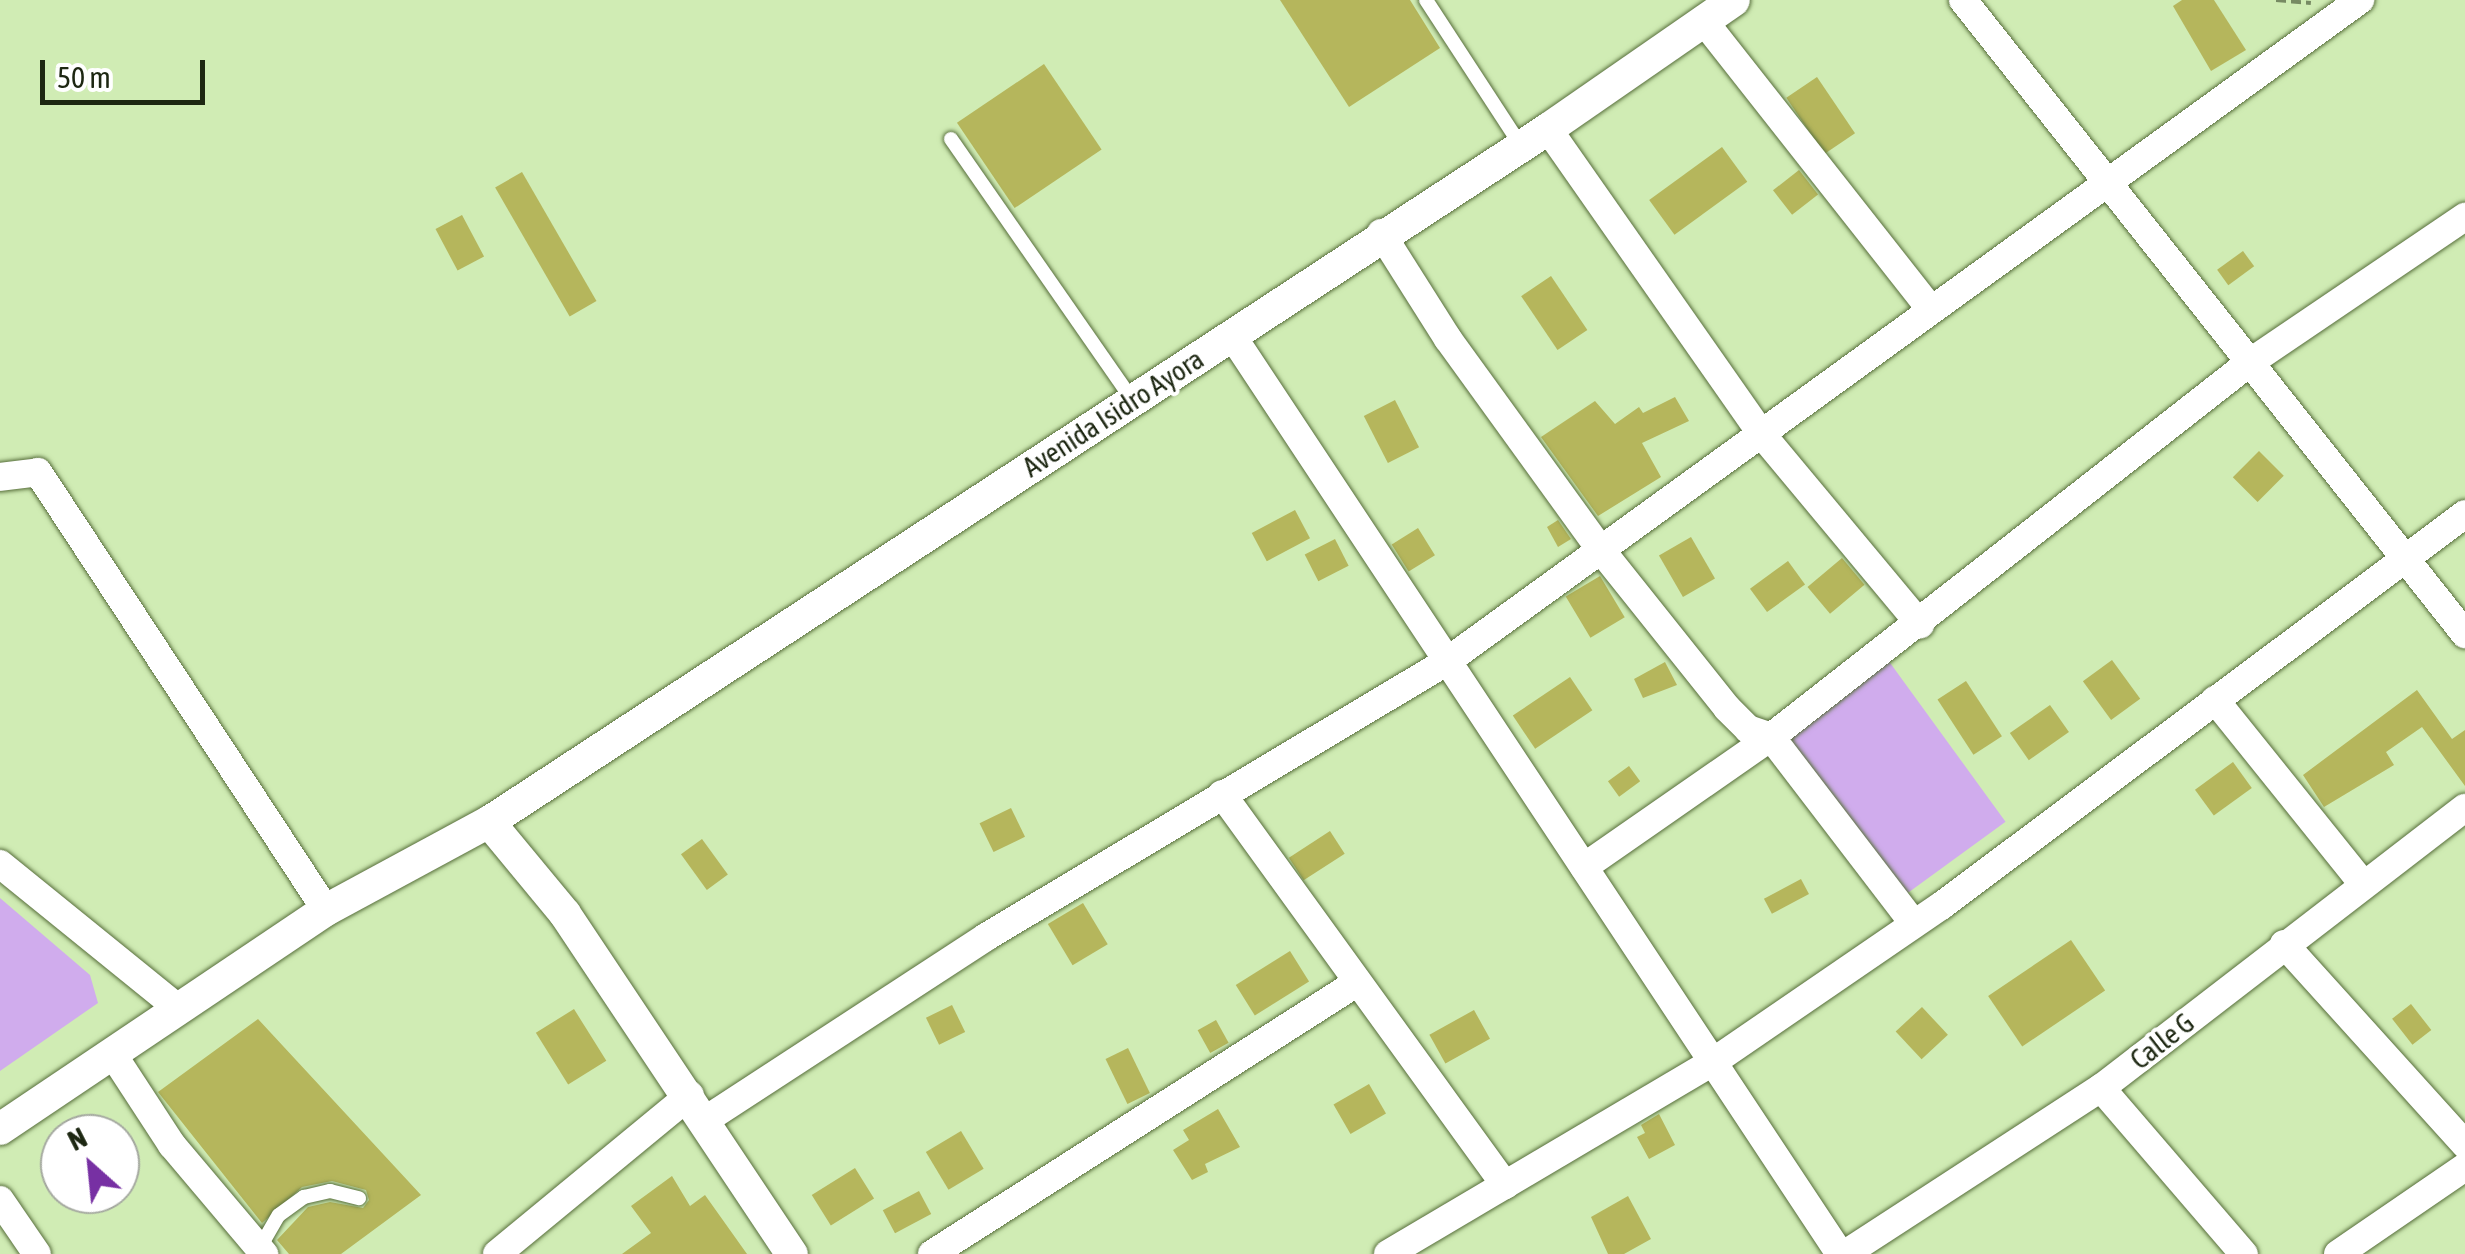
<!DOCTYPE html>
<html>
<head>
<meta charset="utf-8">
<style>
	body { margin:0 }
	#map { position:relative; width:2465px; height:1254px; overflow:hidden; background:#d0ecb4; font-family:"Asap Condensed",sans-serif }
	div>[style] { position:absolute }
	.green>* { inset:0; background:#d0aced; transform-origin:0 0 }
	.building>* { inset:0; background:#b5b65c; transform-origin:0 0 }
	.path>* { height:4px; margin-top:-2px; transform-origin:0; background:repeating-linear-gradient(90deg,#778a63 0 10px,transparent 0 15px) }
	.roads { filter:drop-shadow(0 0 2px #576e3b) drop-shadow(0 0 2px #576e3b) }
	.service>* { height:14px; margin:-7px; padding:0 7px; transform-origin:7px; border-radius:7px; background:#fff }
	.minor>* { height:28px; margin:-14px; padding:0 14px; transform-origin:14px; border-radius:14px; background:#fff }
	.tertiary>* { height:32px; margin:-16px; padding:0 16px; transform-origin:16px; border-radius:16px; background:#fff }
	span { translate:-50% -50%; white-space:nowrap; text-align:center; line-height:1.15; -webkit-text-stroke:8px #fff; paint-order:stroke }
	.street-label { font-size:28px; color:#1d2712 }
	.north { position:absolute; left:40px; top:1114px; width:100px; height:100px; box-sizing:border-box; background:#fff; border:2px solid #a5a9a0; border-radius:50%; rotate:333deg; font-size:28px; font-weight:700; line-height:40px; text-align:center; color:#1d2712 }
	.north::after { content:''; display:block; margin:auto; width:35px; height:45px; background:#7730a3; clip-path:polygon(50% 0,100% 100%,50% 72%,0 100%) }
	.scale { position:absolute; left:40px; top:60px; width:165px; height:45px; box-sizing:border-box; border:5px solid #1d2712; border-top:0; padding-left:12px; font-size:30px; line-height:35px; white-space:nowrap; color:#1d2712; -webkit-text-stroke:8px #fff; paint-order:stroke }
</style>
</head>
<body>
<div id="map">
	<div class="green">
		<div style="left:1888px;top:660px;width:200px;height:129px;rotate:54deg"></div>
		<div style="clip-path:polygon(0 898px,90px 975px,98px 1003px,0 1071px)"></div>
	</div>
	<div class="building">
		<div style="clip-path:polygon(1280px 0,1410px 0,1440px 48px,1349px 107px)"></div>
		<div style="clip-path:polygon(2182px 0,2214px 0,2246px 50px,2211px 71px,2173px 6px)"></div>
		<div style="left:1044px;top:64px;width:103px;height:105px;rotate:56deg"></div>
		<div style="left:1817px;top:77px;width:68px;height:37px;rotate:56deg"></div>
		<div style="left:1722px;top:147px;width:43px;height:90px;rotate:54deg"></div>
		<div style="left:1799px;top:170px;width:31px;height:33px;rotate:52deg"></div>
		<div style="left:522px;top:172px;width:149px;height:31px;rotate:60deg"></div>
		<div style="left:462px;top:215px;width:47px;height:30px;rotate:62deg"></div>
		<div style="left:2243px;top:251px;width:19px;height:32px;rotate:54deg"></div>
		<div style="left:1551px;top:276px;width:65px;height:36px;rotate:56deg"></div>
		<div style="clip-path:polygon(1675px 397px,1689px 421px,1642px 443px,1661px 477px,1598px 516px,1541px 437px,1595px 401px,1615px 424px,1639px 407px,1643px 413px)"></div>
		<div style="left:1395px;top:400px;width:53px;height:35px;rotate:63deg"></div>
		<div style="left:2259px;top:451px;width:35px;height:37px;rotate:45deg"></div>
		<div style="left:1295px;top:510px;width:32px;height:49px;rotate:62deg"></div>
		<div style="clip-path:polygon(1558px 520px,1571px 539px,1558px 547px,1547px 527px)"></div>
		<div style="left:1418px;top:528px;width:32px;height:31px;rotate:58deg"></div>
		<div style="left:1691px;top:537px;width:48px;height:37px;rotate:60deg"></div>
		<div style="left:1335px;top:539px;width:30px;height:34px;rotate:63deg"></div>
		<div style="left:1842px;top:558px;width:35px;height:45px;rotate:50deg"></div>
		<div style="left:1788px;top:561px;width:29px;height:47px;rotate:54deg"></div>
		<div style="left:1600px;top:576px;width:48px;height:40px;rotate:59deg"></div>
		<div style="left:2112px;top:660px;width:48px;height:36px;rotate:54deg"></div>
		<div style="clip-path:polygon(1665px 662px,1677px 685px,1643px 698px,1634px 679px)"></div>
		<div style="left:1570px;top:677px;width:40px;height:69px;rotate:56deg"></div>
		<div style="left:1966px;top:681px;width:66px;height:34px;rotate:57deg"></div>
		<div style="clip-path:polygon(2417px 690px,2452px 739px,2465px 730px,2465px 786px,2422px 727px,2386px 752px,2394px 765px,2324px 807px,2303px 775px)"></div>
		<div style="left:2050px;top:705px;width:33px;height:49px;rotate:55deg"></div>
		<div style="left:2233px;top:762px;width:32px;height:47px;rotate:54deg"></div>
		<div style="left:1629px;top:766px;width:19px;height:26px;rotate:54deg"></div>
		<div style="left:1011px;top:808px;width:32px;height:35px;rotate:64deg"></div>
		<div style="left:1330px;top:831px;width:27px;height:49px;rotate:57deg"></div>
		<div style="left:702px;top:839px;width:44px;height:26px;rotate:54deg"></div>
		<div style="left:1801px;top:879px;width:17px;height:42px;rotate:62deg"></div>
		<div style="left:1083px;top:903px;width:48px;height:41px;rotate:59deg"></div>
		<div style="left:2071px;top:940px;width:61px;height:100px;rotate:56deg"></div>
		<div style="left:1290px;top:951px;width:36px;height:64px;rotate:58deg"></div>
		<div style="left:2411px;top:1004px;width:33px;height:24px;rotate:52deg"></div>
		<div style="left:952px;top:1005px;width:30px;height:29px;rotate:64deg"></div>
		<div style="left:1922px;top:1007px;width:38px;height:36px;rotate:47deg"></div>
		<div style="left:574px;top:1009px;width:61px;height:45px;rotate:58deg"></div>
		<div style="left:1474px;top:1010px;width:33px;height:51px;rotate:61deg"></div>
		<div style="clip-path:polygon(258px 1019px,421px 1195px,341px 1254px,289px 1254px,277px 1240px,308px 1207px,330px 1202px,363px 1208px,369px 1200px,366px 1190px,332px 1181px,302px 1187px,262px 1223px,158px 1092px)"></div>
		<div style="left:1216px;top:1020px;width:26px;height:21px;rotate:61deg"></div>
		<div style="left:1128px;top:1048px;width:50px;height:25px;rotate:64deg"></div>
		<div style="left:1369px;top:1084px;width:34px;height:41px;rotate:60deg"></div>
		<div style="clip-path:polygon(1218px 1109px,1240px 1147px,1205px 1164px,1208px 1172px,1192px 1180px,1173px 1150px,1189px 1140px,1183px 1130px)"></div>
		<div style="clip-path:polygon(1659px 1114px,1675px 1145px,1649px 1159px,1637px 1137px,1645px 1133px,1641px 1125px)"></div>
		<div style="left:961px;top:1131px;width:44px;height:41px;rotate:59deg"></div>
		<div style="left:855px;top:1168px;width:36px;height:51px;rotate:58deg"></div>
		<div style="clip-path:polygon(672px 1176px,690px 1206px,705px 1195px,747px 1254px,622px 1254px,651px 1233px,631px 1206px)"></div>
		<div style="left:919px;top:1191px;width:26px;height:41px;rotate:62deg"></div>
		<div style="clip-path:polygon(1628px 1196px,1651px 1239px,1624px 1254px,1608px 1254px,1591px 1217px)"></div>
	</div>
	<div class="path">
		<div style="left:2276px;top:0;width:35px;rotate:5deg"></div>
	</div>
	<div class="roads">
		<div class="service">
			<div style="left:1426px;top:0;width:174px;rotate:56.9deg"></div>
			<div style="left:951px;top:139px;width:317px;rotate:55.2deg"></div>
			<div style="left:259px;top:1249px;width:39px;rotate:-60deg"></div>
			<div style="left:279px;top:1215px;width:31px;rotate:-36deg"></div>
			<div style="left:304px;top:1197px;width:27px;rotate:-13deg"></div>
			<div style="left:330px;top:1191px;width:30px;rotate:14deg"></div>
		</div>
		<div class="minor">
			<div style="left:1963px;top:0;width:809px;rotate:51.63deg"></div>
			<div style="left:1703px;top:20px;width:367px;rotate:51.8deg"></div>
			<div style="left:1548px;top:129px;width:376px;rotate:55deg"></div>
			<div style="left:1764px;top:437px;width:244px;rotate:50.2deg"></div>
			<div style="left:1381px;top:233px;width:125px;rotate:57.7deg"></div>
			<div style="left:1448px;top:339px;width:261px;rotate:54.1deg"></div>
			<div style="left:1601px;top:550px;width:202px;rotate:51.4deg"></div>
			<div style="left:1727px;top:708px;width:30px;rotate:45deg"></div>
			<div style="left:1748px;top:729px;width:24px;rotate:19deg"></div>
			<div style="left:1771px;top:737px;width:235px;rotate:52.6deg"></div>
			<div style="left:1233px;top:337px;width:1100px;rotate:56.5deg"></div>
			<div style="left:0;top:477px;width:38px;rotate:-7deg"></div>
			<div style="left:38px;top:472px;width:524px;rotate:56.67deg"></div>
			<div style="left:2215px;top:700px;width:236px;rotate:51.2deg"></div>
			<div style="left:1222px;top:794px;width:483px;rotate:54.1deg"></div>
			<div style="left:0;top:864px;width:230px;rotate:39deg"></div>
			<div style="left:1584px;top:867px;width:228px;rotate:-34.8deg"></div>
			<div style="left:1771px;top:737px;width:607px;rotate:-38.04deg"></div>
			<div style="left:2249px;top:363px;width:261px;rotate:-34.1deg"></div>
			<div style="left:2284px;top:944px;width:270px;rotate:47.9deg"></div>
			<div style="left:112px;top:1053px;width:110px;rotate:56.9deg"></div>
			<div style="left:172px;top:1145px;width:143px;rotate:49.8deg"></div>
			<div style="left:2101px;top:1088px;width:219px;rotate:49.3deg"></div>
			<div style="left:707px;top:1119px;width:333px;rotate:-33.1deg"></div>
			<div style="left:986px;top:937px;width:536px;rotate:-30.87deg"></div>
			<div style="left:1446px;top:662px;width:1129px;rotate:-35.92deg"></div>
			<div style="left:0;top:1200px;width:65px;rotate:55.6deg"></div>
			<div style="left:497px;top:1254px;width:250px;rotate:-39.5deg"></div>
			<div style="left:932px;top:1254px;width:505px;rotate:-32.56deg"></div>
			<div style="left:1388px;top:1254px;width:377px;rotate:-30.6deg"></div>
			<div style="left:1713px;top:1062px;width:276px;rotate:-34.4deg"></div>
			<div style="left:1941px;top:906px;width:654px;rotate:-36.8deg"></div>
			<div style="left:1845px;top:1254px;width:305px;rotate:-33deg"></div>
			<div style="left:2101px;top:1088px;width:459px;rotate:-37.6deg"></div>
			<div style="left:2338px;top:1254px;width:154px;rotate:-34.4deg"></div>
		</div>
		<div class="tertiary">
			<div style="left:489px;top:822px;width:119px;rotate:50.4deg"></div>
			<div style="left:565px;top:914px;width:409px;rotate:56.3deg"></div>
			<div style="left:0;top:1129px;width:393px;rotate:-33.9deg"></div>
			<div style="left:326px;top:910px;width:185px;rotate:-28.4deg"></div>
			<div style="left:489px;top:822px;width:1266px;rotate:-33.2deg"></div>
			<div style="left:1548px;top:129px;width:226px;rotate:-34.7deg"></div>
		</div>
	</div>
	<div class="street-label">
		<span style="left:1113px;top:413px;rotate:-33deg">Avenida Isidro Ayora</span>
		<span style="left:2162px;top:1041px;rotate:-38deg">Calle G</span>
	</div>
	<div class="north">N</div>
	<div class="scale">50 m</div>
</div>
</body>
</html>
